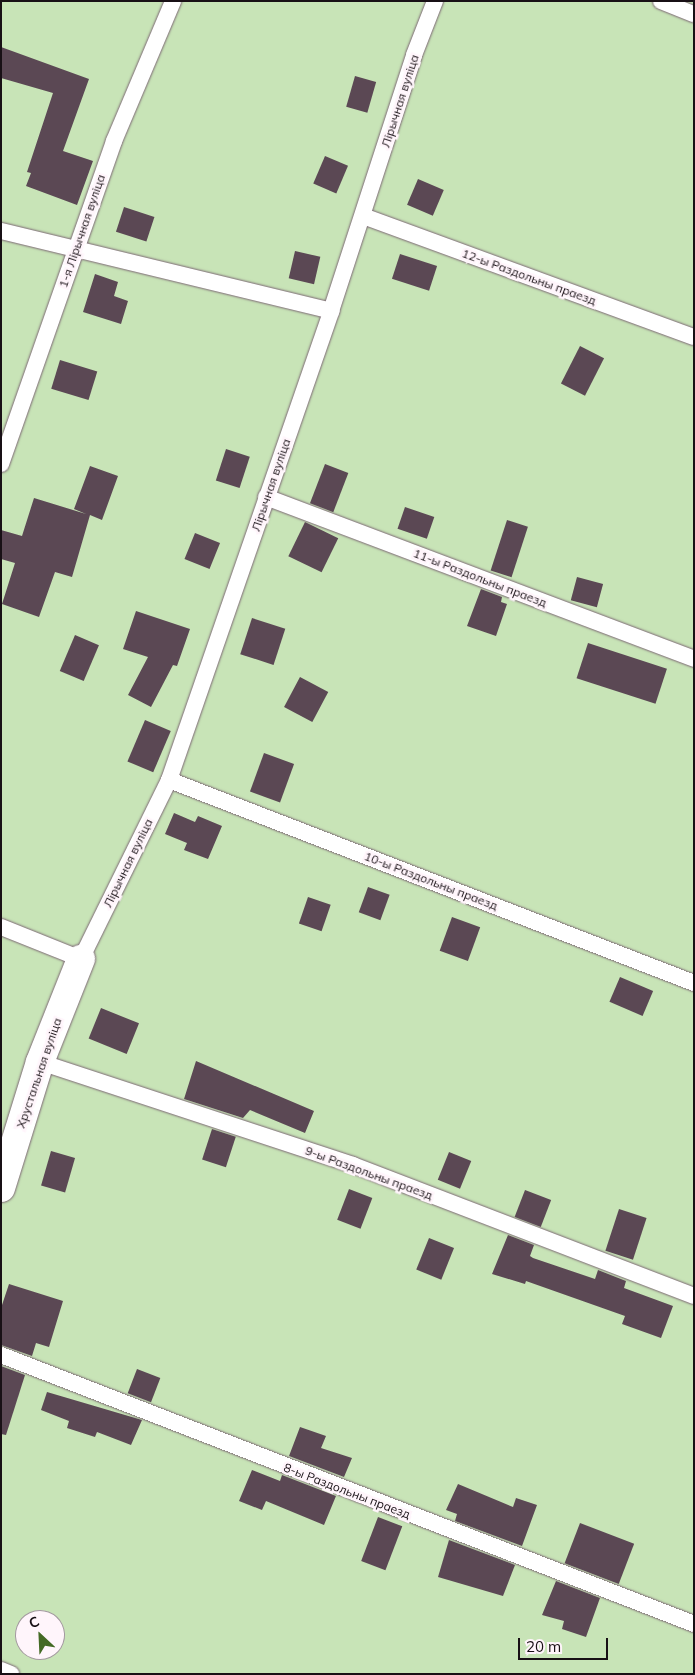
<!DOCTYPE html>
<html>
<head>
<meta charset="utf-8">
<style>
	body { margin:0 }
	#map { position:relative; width:695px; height:1675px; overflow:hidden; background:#fff5fb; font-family:Mulish,sans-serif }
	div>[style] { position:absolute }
	.green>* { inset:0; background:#c8e4b7 }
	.building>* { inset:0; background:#5b4854; transform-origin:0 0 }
	.roads { filter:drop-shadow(0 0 1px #7c6874) drop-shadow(0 0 1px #7c6874) }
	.service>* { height:16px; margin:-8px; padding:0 8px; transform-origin:8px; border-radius:8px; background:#fff }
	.minor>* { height:28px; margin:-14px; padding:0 14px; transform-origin:14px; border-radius:14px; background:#fff }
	span { translate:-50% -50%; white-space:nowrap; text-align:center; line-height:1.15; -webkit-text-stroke:5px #fff5fb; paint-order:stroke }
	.street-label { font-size:12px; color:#181015 }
	.frame { position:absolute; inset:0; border:2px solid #181015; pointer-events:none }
	.north { position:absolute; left:15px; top:1610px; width:50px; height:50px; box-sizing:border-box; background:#fff5fb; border:1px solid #a3999f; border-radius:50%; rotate:335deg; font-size:14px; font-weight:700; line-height:20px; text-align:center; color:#181015 }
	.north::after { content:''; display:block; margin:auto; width:18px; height:22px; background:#446a25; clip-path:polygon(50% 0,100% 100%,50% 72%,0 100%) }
	.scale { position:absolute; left:518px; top:1638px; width:90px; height:22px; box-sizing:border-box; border:2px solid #181015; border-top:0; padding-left:6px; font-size:15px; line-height:18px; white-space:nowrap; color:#181015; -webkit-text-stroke:4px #fff5fb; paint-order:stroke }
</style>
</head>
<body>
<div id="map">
	<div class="green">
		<div style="clip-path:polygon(evenodd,1px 1px,694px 1px,694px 1674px,1px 1674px,1px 1px,25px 1620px,55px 1620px,55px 1650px,25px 1650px,25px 1620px)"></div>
	</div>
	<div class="building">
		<div style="clip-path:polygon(1px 47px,89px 79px,63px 151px,93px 161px,77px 205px,26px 186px,31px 173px,27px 172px,53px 93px,1px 78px)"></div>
		<div style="left:355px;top:76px;width:22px;height:32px;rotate:16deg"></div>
		<div style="left:325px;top:156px;width:25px;height:30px;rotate:23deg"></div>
		<div style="left:418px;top:179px;width:28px;height:28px;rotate:23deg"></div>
		<div style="left:124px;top:207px;width:32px;height:26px;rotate:18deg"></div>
		<div style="left:295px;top:251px;width:26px;height:28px;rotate:13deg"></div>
		<div style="left:400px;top:254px;width:39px;height:26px;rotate:18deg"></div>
		<div style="clip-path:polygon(95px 274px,118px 282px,114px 296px,128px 301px,121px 324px,83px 312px)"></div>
		<div style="left:580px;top:346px;width:27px;height:42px;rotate:27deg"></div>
		<div style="left:60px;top:360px;width:39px;height:30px;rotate:17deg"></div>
		<div style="left:226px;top:449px;width:25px;height:33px;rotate:18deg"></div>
		<div style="left:325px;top:464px;width:25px;height:42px;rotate:21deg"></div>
		<div style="clip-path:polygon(90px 466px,118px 476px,102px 520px,90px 515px,72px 577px,55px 572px,39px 617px,2px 604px,15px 563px,1px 559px,1px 530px,22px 536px,34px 498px,86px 514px,74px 509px)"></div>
		<div style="left:405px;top:507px;width:31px;height:23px;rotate:19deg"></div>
		<div style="left:507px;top:520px;width:22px;height:53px;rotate:18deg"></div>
		<div style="left:305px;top:522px;width:37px;height:38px;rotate:26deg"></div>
		<div style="left:195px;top:533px;width:27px;height:28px;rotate:22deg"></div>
		<div style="left:577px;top:577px;width:27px;height:24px;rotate:15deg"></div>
		<div style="clip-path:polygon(481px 589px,502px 597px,501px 602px,507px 604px,496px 636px,467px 626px)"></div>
		<div style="clip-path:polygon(136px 611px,190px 629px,177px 666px,173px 665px,151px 707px,128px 695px,148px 657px,123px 649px)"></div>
		<div style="left:252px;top:618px;width:35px;height:38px;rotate:18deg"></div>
		<div style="left:75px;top:635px;width:26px;height:39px;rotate:23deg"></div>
		<div style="left:588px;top:643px;width:83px;height:37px;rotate:18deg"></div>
		<div style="left:300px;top:677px;width:32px;height:34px;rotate:28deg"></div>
		<div style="left:145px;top:720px;width:28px;height:45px;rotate:23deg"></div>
		<div style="left:264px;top:753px;width:32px;height:41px;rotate:20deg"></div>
		<div style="clip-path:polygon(174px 813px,195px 822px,198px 816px,222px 826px,208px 859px,184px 850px,187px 843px,165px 834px)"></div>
		<div style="left:368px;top:887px;width:23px;height:27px;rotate:20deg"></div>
		<div style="left:308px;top:897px;width:24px;height:28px;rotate:19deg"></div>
		<div style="left:452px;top:917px;width:30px;height:36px;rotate:20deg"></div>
		<div style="left:620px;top:977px;width:36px;height:27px;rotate:23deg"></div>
		<div style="left:101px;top:1008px;width:41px;height:33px;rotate:22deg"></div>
		<div style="clip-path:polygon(196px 1061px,314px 1111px,305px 1133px,250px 1110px,243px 1118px,184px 1099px)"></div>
		<div style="left:212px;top:1129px;width:25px;height:32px;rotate:18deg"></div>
		<div style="left:51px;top:1151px;width:25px;height:36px;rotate:16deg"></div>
		<div style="left:449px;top:1152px;width:24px;height:30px;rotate:22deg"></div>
		<div style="left:349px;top:1189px;width:25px;height:33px;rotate:21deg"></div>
		<div style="left:525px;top:1190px;width:28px;height:29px;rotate:21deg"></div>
		<div style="left:619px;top:1209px;width:29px;height:44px;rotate:18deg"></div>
		<div style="clip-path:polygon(508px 1235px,534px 1245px,530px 1256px,533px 1258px,595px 1279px,598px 1270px,626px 1281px,624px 1288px,673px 1306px,661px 1338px,622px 1324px,625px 1316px,526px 1281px,525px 1284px,492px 1274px)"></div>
		<div style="left:429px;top:1238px;width:27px;height:34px;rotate:22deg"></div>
		<div style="clip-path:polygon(9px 1284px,63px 1301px,49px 1347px,36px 1343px,32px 1356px,1px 1345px,1px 1308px)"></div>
		<div style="clip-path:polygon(1px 1366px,25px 1375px,6px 1435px,1px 1434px)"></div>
		<div style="left:137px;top:1369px;width:25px;height:26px;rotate:21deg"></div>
		<div style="clip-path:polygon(47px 1392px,142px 1420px,131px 1445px,97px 1432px,95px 1437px,67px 1428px,69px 1421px,41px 1410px)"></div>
		<div style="clip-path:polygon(300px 1427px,326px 1436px,321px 1448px,352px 1458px,344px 1477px,289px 1456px)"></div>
		<div style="clip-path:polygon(252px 1470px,280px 1481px,282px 1475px,336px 1496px,324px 1525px,266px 1501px,262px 1510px,239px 1501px)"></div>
		<div style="clip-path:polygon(458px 1484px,513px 1507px,516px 1498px,537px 1505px,522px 1546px,455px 1521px,457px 1514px,446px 1510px)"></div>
		<div style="left:378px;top:1517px;width:26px;height:47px;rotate:21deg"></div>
		<div style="left:580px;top:1523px;width:58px;height:43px;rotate:21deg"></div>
		<div style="clip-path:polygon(449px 1540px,515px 1565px,503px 1596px,438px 1577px)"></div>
		<div style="clip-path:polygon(556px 1581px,600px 1598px,586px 1637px,562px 1629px,564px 1621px,542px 1615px)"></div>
	</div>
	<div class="roads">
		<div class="service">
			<div style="left:661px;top:1px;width:35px;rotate:22deg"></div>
			<div style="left:363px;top:216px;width:352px;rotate:20.1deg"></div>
			<div style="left:1px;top:231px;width:340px;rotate:13.6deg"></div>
			<div style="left:1px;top:464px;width:342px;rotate:-70.7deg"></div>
			<div style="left:114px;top:141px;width:152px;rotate:-67.1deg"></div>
			<div style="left:266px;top:497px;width:458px;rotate:20.7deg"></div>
			<div style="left:169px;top:780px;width:563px;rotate:21.14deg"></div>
			<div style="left:1px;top:927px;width:86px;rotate:21.8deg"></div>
			<div style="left:81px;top:959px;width:199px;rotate:-63.8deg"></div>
			<div style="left:169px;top:780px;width:496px;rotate:-70.9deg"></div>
			<div style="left:331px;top:311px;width:269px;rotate:-72deg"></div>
			<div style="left:414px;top:55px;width:58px;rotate:-68.7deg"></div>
			<div style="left:40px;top:1062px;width:330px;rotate:18.2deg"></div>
			<div style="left:353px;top:1165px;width:365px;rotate:21deg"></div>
			<div style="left:1px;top:1355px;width:743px;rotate:21.21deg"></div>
			<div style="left:1px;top:1670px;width:11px;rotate:22deg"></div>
		</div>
		<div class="minor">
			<div style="left:1px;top:1188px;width:132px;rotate:-72.8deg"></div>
			<div style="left:40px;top:1062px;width:111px;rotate:-68.3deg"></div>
		</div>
	</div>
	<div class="street-label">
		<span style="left:400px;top:101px;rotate:-72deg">Лірычная вуліца</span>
		<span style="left:82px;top:231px;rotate:-71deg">1-я Лірычная вуліца</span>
		<span style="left:529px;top:277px;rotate:20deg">12-ы Раздольны праезд</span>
		<span style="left:271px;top:485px;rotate:-71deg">Лірычная вуліца</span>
		<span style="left:480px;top:578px;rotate:21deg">11-ы Раздольны праезд</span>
		<span style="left:128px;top:863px;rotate:-64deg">Лірычная вуліца</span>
		<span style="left:431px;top:881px;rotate:21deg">10-ы Раздольны праезд</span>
		<span style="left:39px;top:1073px;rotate:-71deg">Хрустальная вуліца</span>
		<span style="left:369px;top:1173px;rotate:20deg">9-ы Раздольны праезд</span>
		<span style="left:347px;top:1491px;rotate:21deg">8-ы Раздольны праезд</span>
	</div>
	<div class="frame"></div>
	<div class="north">С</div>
	<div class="scale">20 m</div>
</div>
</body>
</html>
